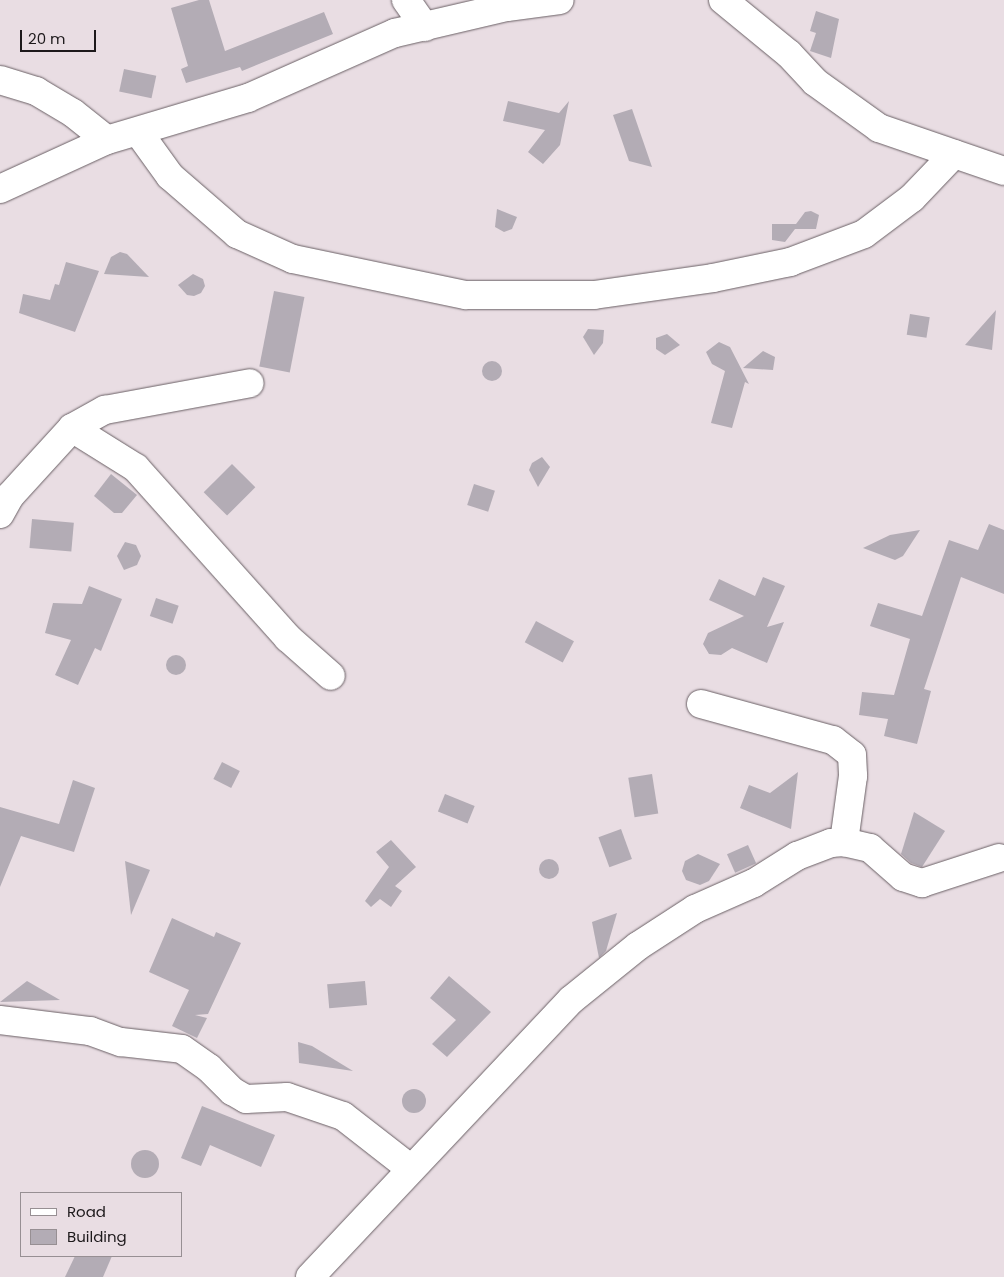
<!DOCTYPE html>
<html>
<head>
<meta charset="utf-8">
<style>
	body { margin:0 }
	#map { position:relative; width:1004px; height:1277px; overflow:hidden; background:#e9dde3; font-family:Poppins,sans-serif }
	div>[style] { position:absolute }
	.building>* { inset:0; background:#b3acb5; transform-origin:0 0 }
	.round { border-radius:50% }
	.roads { filter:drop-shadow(0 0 1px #6a6065) drop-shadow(0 0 1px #6a6065) }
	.minor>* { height:28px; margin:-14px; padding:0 14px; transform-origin:14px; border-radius:14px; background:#fff }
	span { translate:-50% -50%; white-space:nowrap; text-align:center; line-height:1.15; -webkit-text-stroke:5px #e9dde3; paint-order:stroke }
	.legend { position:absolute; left:20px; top:1192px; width:162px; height:65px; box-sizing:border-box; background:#e9dde3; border:1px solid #978f93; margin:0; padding:6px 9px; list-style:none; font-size:15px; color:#1d191b }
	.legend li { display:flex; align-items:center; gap:10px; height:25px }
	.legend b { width:25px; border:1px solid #978f93 }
	.scale { position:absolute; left:20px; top:30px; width:76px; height:22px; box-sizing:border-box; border:2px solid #1d191b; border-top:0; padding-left:6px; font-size:15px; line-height:18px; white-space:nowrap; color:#1d191b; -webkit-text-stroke:4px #e9dde3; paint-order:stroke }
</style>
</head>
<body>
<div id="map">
	<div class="building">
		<div style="clip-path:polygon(199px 0,209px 0,225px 51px,324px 12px,333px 34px,242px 71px,240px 67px,186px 83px,181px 69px,188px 66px,171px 8px)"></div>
		<div style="clip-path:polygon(816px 11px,839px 19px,831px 58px,810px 51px,816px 33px,810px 31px)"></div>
		<div style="left:124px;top:69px;width:33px;height:23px;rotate:12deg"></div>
		<div style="clip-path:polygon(508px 101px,559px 113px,569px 101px,560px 145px,543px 164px,528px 152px,545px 130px,503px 121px)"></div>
		<div style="clip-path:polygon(632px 109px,652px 167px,629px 161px,613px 115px)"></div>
		<div style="clip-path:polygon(497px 209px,517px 217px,512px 229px,504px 232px,495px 227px)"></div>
		<div style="clip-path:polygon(811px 211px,819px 215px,816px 229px,795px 229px,785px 242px,772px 240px,772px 224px,796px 224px,805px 212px)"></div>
		<div style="clip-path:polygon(120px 252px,127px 254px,149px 277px,104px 274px,111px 257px)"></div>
		<div style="clip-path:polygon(66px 262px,99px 271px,75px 332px,19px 313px,23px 294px,50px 300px,55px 284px,59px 285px)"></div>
		<div style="clip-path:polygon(193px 274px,203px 279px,205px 286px,201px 293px,194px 296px,187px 295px,178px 285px)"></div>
		<div style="left:274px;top:291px;width:31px;height:77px;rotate:11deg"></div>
		<div style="clip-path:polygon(996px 310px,992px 350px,965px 345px)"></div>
		<div style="left:910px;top:314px;width:20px;height:21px;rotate:9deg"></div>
		<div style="clip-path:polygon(588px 329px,604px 330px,603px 343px,594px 355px,583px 337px)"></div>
		<div style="clip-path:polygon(667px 334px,680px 345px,665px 355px,656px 349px,656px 338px)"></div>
		<div style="clip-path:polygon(719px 342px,730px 347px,749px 384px,745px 382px,732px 428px,711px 423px,725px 371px,712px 364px,706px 352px)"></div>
		<div style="clip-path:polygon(763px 351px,775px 357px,773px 370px,743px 368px)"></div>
		<div class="round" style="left:482px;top:361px;width:20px;height:20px"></div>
		<div style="clip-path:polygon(542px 457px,550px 467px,538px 487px,529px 470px,532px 463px)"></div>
		<div style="left:232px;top:464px;width:33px;height:40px;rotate:45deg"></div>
		<div style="clip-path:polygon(111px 474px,137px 495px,122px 513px,114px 513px,94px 496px)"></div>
		<div style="left:474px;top:484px;width:22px;height:22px;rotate:18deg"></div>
		<div style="left:32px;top:519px;width:42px;height:29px;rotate:5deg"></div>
		<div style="clip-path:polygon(989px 524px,1004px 530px,1004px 594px,961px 577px,924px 689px,931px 691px,917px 744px,884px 736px,888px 719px,859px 715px,862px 692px,894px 695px,910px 639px,870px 626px,878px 603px,922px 616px,949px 540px,978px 550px)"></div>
		<div style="clip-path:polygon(920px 530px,903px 556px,895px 560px,863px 548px,890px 535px)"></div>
		<div style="clip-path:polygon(125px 542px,136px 545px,141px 556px,137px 565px,124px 570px,117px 556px)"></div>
		<div style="clip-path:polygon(763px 577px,785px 586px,767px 627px,784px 622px,767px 663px,732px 648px,721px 655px,709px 654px,703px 644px,708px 633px,744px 616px,709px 600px,719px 579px,755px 596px)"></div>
		<div style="clip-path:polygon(89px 586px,122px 599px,101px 651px,95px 648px,78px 685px,55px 675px,71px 640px,45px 633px,53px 603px,82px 604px)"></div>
		<div style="left:156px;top:598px;width:24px;height:19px;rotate:19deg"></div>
		<div style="left:536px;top:621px;width:43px;height:24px;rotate:28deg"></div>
		<div class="round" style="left:166px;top:655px;width:20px;height:20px"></div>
		<div style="left:222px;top:762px;width:20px;height:19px;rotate:27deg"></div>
		<div style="clip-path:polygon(798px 772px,791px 829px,740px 808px,749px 785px,770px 793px)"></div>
		<div style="left:652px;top:774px;width:40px;height:24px;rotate:81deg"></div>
		<div style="clip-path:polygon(73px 780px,95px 788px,74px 852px,21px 836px,0 887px,0 807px,59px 824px)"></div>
		<div style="left:445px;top:794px;width:32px;height:19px;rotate:22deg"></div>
		<div style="clip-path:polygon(914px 812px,945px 831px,922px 867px,911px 863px,901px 854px)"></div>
		<div style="left:621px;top:829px;width:32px;height:24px;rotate:70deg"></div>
		<div style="clip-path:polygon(391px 840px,416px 867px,395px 886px,402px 891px,391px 907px,380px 899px,371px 907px,365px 901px,389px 867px,376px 852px)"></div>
		<div style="left:748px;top:845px;width:20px;height:23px;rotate:66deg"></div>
		<div style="clip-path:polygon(698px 854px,720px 864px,709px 881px,700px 885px,686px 880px,682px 871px,685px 861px)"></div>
		<div class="round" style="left:539px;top:859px;width:20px;height:20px"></div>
		<div style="clip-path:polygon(125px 861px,150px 870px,131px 915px)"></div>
		<div style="clip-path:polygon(617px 913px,606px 951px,599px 958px,592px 922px)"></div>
		<div style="clip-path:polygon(172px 918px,214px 937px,216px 932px,241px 943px,208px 1014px,195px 1015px,207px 1018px,197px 1038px,172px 1026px,189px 990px,149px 972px)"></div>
		<div style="clip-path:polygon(449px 976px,491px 1012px,447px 1057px,432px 1044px,456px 1020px,430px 998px)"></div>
		<div style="clip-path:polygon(27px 981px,60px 1000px,0 1002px)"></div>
		<div style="left:365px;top:981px;width:24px;height:38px;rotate:85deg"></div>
		<div style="clip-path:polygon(298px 1042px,312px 1046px,353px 1071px,299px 1063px)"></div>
		<div class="round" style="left:402px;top:1089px;width:24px;height:24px"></div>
		<div style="clip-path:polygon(202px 1106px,275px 1135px,261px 1167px,210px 1145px,201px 1166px,181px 1158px)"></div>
		<div class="round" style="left:131px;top:1150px;width:28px;height:28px"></div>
		<div style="clip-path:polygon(75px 1256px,112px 1256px,103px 1277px,65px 1277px)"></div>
	</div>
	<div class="roads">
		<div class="minor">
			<div style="left:406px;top:0;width:33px;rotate:55deg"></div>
			<div style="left:723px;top:0;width:85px;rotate:39.3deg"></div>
			<div style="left:789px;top:54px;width:38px;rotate:47deg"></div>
			<div style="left:815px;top:82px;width:79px;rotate:35.7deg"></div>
			<div style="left:879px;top:128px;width:132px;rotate:19deg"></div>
			<div style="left:0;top:80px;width:38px;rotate:17deg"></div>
			<div style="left:36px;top:91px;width:43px;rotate:30.7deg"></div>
			<div style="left:73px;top:113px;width:43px;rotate:38.5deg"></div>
			<div style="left:139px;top:133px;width:53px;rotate:54.2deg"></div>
			<div style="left:170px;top:176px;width:89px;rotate:40.9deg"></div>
			<div style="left:237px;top:234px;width:61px;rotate:24.1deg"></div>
			<div style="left:293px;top:259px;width:177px;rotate:11.8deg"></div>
			<div style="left:466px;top:295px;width:128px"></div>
			<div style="left:594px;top:295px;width:120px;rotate:-8.1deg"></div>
			<div style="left:713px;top:278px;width:79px;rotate:-11.7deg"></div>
			<div style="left:790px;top:262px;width:79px;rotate:-20.7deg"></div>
			<div style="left:864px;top:234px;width:60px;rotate:-36.9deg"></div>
			<div style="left:912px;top:198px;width:61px;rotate:-46.3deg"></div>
			<div style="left:0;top:189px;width:118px;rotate:-24.6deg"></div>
			<div style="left:107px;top:140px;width:147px;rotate:-16.6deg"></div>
			<div style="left:248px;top:98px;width:161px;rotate:-23.9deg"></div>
			<div style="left:395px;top:33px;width:115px;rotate:-13.1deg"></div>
			<div style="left:507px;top:7px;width:53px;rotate:-7.5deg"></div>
			<div style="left:72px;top:428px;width:75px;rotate:32deg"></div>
			<div style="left:136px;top:468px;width:228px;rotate:48.2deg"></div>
			<div style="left:288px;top:638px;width:57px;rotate:41.5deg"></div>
			<div style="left:0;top:514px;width:21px;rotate:-61deg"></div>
			<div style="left:10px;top:496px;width:92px;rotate:-47.6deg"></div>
			<div style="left:72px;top:428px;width:38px;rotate:-29deg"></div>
			<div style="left:105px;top:410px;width:147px;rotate:-10.5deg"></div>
			<div style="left:701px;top:704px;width:137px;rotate:15.3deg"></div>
			<div style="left:833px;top:740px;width:24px;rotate:38deg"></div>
			<div style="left:852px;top:755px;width:21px;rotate:87deg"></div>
			<div style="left:853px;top:776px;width:67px;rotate:97.8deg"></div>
			<div style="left:0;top:1020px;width:91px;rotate:7deg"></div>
			<div style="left:90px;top:1031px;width:33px;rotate:20deg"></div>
			<div style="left:121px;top:1042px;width:61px;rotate:6.5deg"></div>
			<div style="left:182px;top:1049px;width:33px;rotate:35deg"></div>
			<div style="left:209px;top:1068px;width:33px;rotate:45deg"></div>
			<div style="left:232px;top:1091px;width:16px;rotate:30deg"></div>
			<div style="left:246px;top:1099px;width:41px;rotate:-2.8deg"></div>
			<div style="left:287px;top:1097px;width:59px;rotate:18.7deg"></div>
			<div style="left:343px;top:1116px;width:86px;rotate:37.9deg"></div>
			<div style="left:310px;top:1277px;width:381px;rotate:-46.7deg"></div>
			<div style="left:571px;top:1000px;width:86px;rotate:-38.9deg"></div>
			<div style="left:638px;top:946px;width:68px;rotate:-33deg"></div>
			<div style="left:695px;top:909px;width:64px;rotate:-23.8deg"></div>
			<div style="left:754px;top:883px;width:51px;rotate:-32.1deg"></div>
			<div style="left:797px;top:856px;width:36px;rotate:-21deg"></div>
			<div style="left:831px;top:843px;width:13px;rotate:-4deg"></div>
			<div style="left:844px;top:842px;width:27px;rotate:13deg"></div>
			<div style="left:870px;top:848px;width:44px;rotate:41.3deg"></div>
			<div style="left:903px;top:877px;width:20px;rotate:18deg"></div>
			<div style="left:922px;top:883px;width:81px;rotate:-18deg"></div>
		</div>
	</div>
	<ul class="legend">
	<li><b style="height:6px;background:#fff"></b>Road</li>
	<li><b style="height:14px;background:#b3acb5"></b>Building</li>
	</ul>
	<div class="scale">20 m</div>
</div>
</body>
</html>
